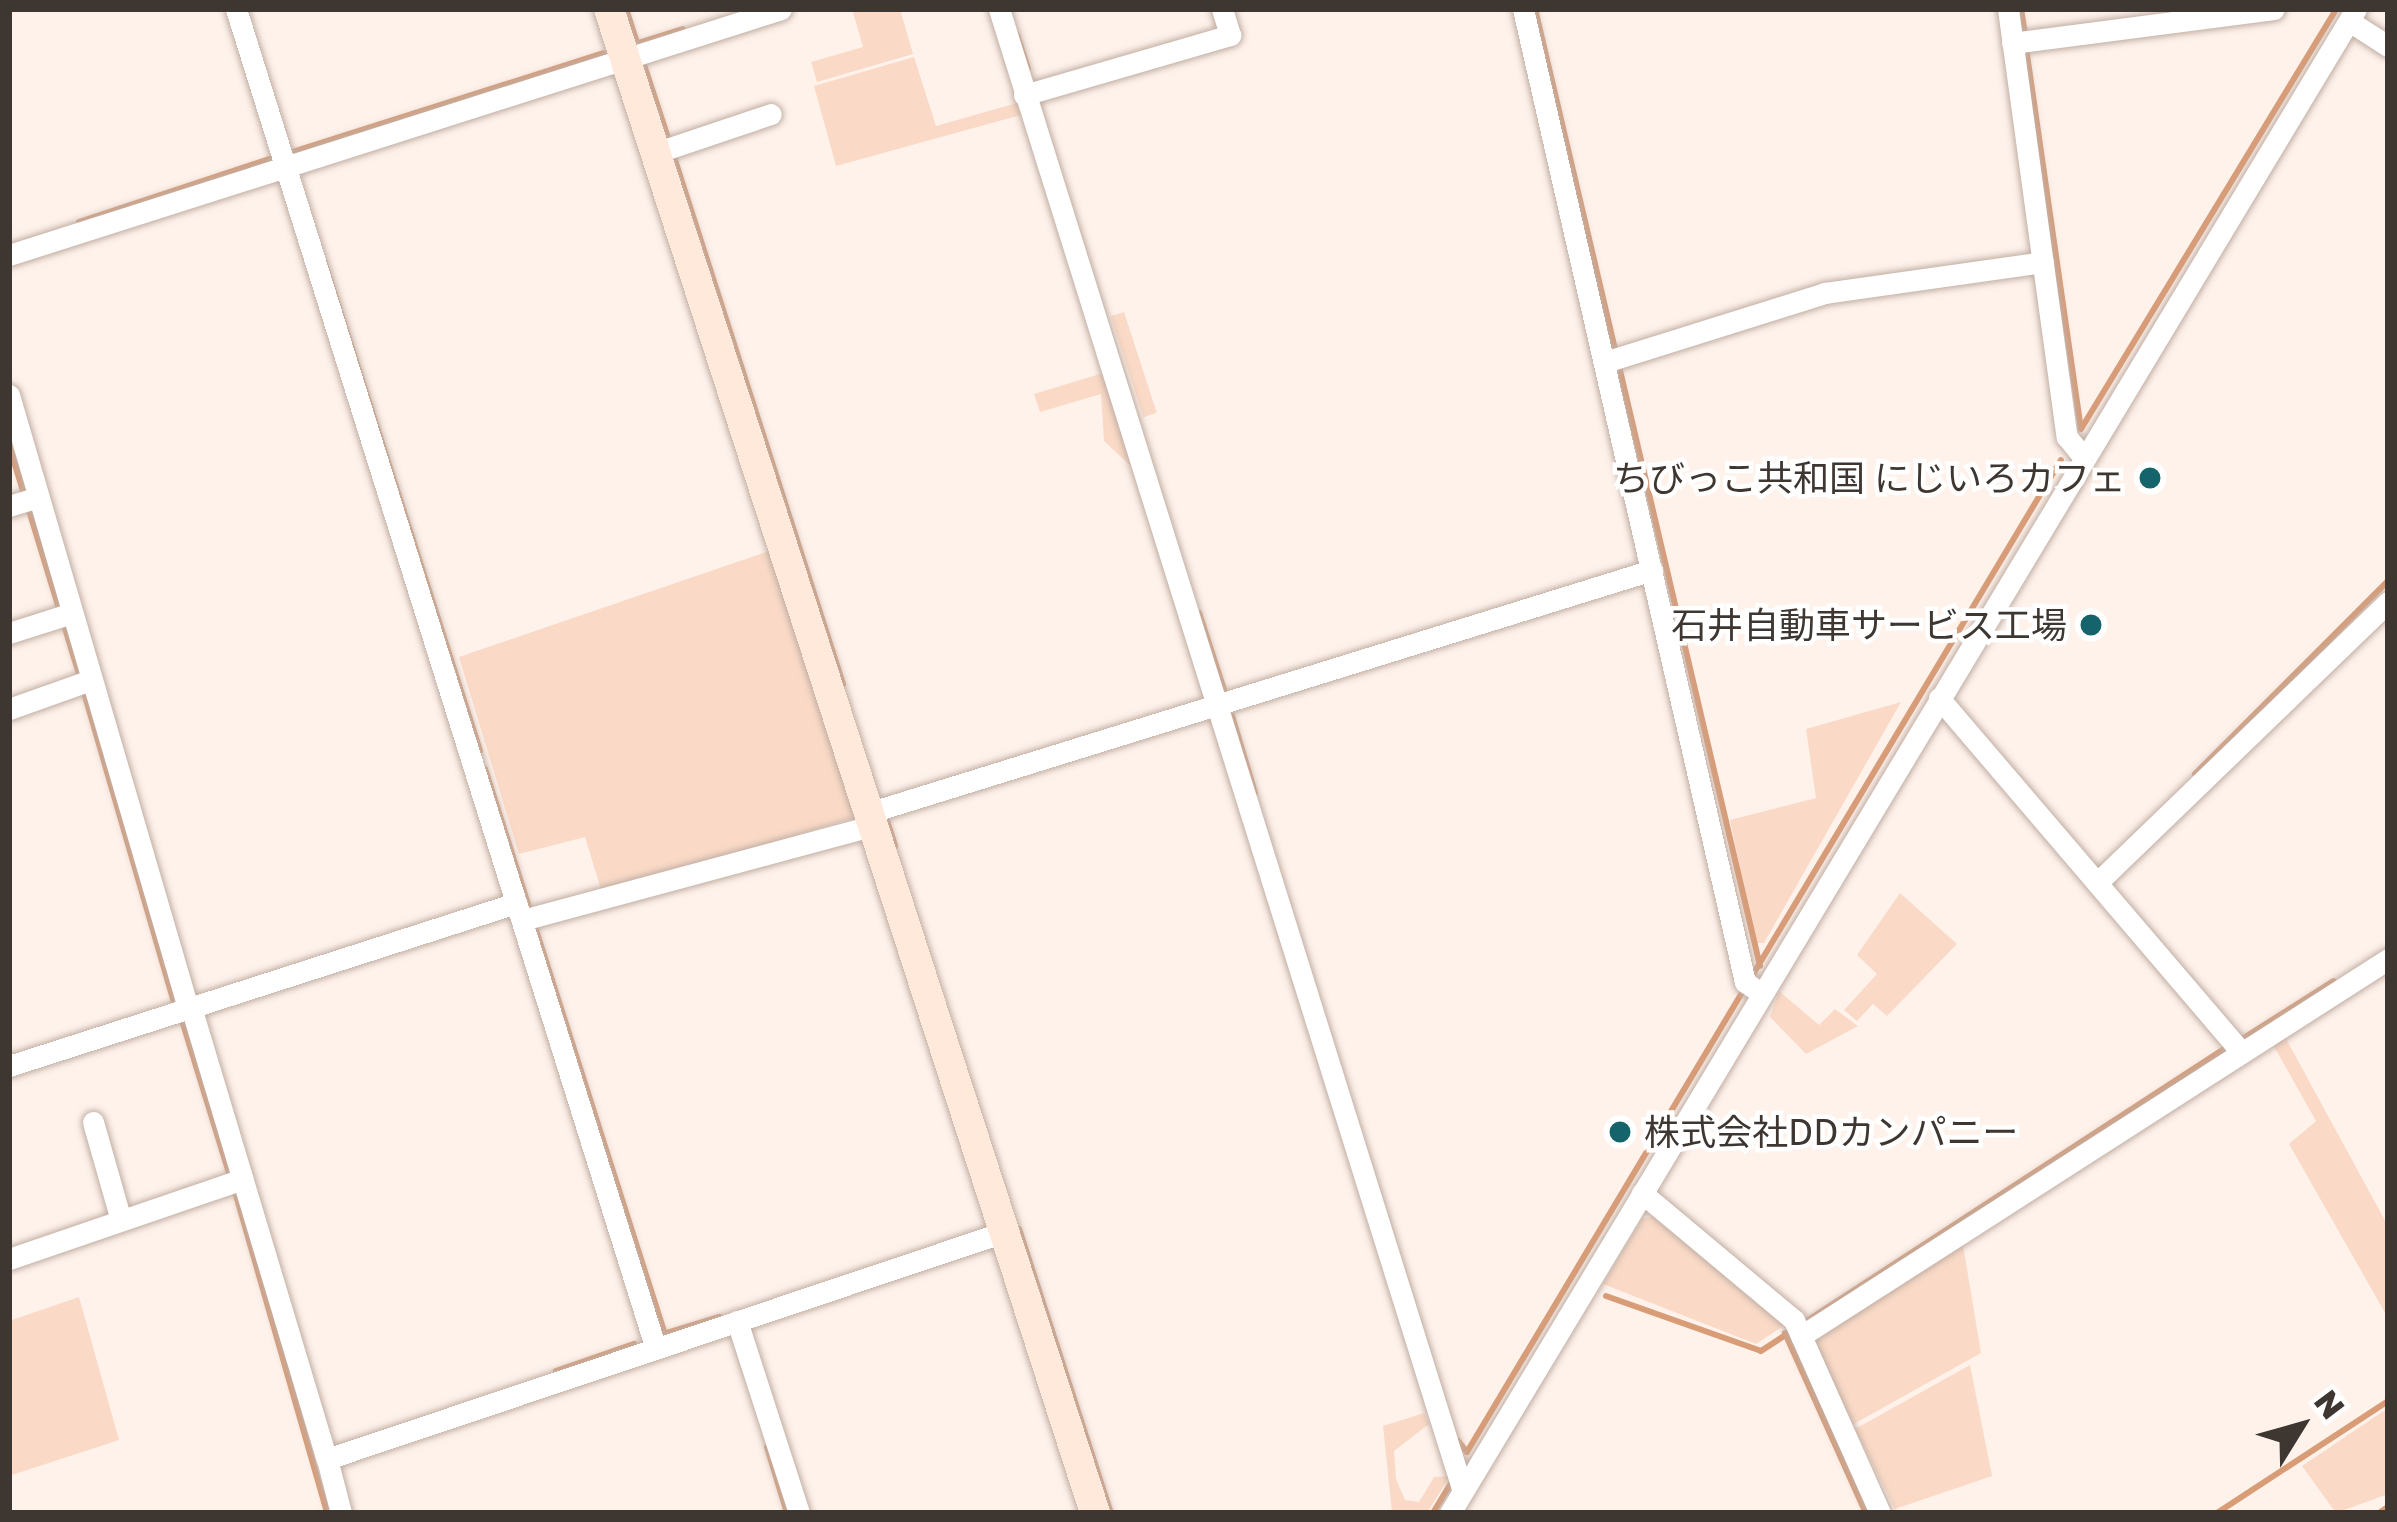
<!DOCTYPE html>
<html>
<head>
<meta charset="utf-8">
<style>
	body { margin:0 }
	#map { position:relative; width:2397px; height:1522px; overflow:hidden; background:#fef2eb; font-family:"Golos Text","Noto Sans JP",sans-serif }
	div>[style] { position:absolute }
	.green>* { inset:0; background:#fadac7; transform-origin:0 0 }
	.stream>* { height:6px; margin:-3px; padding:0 3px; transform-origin:3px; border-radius:3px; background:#d89c77 }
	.roads { filter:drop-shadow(0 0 3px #c1aea3) drop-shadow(0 0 3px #c1aea3) }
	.street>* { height:21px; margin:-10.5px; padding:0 10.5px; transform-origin:10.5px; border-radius:10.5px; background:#fff }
	.secondary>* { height:30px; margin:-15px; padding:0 15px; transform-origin:15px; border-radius:15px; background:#fee9db }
	.dots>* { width:33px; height:33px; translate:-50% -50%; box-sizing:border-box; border:6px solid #fff; border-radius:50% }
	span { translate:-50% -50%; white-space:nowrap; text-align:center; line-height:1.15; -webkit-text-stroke:9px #fff; paint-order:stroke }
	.poi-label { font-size:36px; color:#3e3631 }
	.right { translate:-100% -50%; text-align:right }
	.left { translate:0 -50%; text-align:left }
	.frame { position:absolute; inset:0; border:12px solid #3e3631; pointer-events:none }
	.north { position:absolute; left:2241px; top:1366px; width:120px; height:120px; -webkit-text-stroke:9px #fff; paint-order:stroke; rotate:53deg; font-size:33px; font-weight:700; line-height:48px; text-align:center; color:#3e3631 }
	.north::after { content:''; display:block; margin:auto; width:42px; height:54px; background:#3e3631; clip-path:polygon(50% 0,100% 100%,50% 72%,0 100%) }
</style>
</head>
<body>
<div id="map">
	<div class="green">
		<div style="clip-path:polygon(852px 9px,900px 9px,913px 54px,817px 82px,811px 62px,863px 47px)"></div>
		<div style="clip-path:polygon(914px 57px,936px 126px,1017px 103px,1021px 115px,836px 166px,814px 86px)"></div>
		<div style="left:1124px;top:312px;width:106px;height:14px;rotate:72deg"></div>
		<div style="clip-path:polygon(1103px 373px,1135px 470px,1104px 441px,1101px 394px,1040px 412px,1034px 394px)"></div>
		<div style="clip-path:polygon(772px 550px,856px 817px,602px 893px,585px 837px,519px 854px,459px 657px)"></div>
		<div style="clip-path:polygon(1901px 702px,1764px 943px,1755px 943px,1730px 820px,1816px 798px,1806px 729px)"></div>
		<div style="clip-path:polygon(1900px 893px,1957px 944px,1887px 1016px,1873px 1004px,1857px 1021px,1844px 1010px,1877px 974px,1857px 955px)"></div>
		<div style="clip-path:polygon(1779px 991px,1819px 1025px,1835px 1009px,1858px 1026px,1806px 1054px,1770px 1017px)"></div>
		<div style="clip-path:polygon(2284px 1035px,2388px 1226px,2388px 1318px,2289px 1144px,2316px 1121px,2272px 1043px)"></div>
		<div style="clip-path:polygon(1655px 1216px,1786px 1324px,1756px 1344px,1603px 1284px,1642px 1219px)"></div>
		<div style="clip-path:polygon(1962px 1239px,1981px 1353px,1852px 1425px,1811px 1339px)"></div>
		<div style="clip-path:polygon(79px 1297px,119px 1440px,9px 1476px,9px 1321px)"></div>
		<div style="clip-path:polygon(1970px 1365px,1992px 1476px,1895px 1509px,1855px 1429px)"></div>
		<div style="clip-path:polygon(2388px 1408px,2388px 1494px,2336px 1513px,2302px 1466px)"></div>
		<div style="clip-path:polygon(1424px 1413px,1429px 1424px,1394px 1451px,1396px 1479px,1405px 1500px,1419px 1502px,1434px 1477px,1450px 1476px,1427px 1513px,1392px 1513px,1383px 1426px)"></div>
	</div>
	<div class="stream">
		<div style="left:626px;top:9px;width:38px;rotate:72deg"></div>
		<div style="left:1535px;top:9px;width:983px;rotate:76.77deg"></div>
		<div style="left:2021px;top:9px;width:26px;rotate:81deg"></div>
		<div style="left:1017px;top:35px;width:35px;rotate:72deg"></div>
		<div style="left:635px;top:44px;width:50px;rotate:-17.4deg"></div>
		<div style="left:2026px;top:48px;width:384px;rotate:81.8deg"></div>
		<div style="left:644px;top:65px;width:80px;rotate:71.8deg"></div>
		<div style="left:289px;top:153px;width:330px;rotate:-17.6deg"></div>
		<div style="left:673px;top:154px;width:557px;rotate:72.22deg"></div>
		<div style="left:79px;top:222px;width:201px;rotate:-18.3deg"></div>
		<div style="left:324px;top:261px;width:514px;rotate:72.34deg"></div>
		<div style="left:2081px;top:429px;width:491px;rotate:-58.7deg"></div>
		<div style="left:9px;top:445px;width:243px;rotate:73deg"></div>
		<div style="left:1199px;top:613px;width:81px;rotate:72deg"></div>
		<div style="left:83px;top:689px;width:329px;rotate:73.8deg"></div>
		<div style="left:1232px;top:716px;width:80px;rotate:73.4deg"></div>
		<div style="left:485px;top:769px;width:149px;rotate:72.4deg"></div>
		<div style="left:2195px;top:774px;width:273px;rotate:-45deg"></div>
		<div style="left:887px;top:821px;width:26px;rotate:72deg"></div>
		<div style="left:534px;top:924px;width:430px;rotate:72.3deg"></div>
		<div style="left:181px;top:1017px;width:166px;rotate:72.9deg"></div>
		<div style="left:2239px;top:1041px;width:112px;rotate:-32.3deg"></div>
		<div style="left:234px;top:1188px;width:338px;rotate:74deg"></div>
		<div style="left:1019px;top:1229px;width:299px;rotate:72.1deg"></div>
		<div style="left:1606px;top:1296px;width:164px;rotate:19.5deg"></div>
		<div style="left:1761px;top:1351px;width:556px;rotate:-33.12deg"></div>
		<div style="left:1785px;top:1333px;width:197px;rotate:65.8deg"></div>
		<div style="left:663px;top:1334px;width:59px;rotate:-16.9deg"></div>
		<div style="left:556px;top:1371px;width:83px;rotate:-19.1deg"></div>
		<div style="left:1458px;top:1441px;width:14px;rotate:51deg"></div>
		<div style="left:1467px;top:1452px;width:1156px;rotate:-59.09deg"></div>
		<div style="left:767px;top:1447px;width:69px;rotate:73.1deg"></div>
		<div style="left:1433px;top:1513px;width:33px;rotate:-59deg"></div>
		<div style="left:2217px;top:1513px;width:204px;rotate:-33.2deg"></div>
		<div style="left:2379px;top:1513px;width:11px;rotate:-34deg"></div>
	</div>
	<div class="roads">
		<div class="street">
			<div style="left:236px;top:9px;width:1404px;rotate:72.6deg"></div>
			<div style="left:999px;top:9px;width:1553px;rotate:72.62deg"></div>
			<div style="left:1523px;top:9px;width:998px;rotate:77.15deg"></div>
			<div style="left:1745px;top:982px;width:19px;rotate:35deg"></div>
			<div style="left:2008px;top:9px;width:432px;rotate:82.2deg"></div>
			<div style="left:2067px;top:437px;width:26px;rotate:51deg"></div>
			<div style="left:2349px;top:21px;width:46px;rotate:32.7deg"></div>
			<div style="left:2012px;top:43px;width:264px;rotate:-7.4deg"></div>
			<div style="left:1024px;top:95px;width:215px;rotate:-16.2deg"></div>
			<div style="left:1230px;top:35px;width:27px;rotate:-107deg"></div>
			<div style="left:655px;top:153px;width:122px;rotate:-18.6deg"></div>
			<div style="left:9px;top:255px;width:810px;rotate:-17.67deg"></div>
			<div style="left:1605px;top:362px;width:231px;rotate:-17.4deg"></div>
			<div style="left:1825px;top:293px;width:220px;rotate:-8.1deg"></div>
			<div style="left:9px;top:395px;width:639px;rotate:73.72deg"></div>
			<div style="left:9px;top:506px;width:30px;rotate:-17deg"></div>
			<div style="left:9px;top:633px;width:66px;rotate:-17.6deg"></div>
			<div style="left:1939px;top:698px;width:465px;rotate:49.5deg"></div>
			<div style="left:9px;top:709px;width:87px;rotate:-19.5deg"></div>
			<div style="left:868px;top:813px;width:821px;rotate:-17.22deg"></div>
			<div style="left:2099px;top:881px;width:402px;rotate:-44deg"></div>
			<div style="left:523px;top:920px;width:361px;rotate:-15.1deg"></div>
			<div style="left:191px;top:1007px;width:472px;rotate:73.3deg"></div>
			<div style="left:9px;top:1066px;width:533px;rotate:-17.82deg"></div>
			<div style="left:93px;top:1122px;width:102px;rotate:74.1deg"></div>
			<div style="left:1642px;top:1193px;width:198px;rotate:39.9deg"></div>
			<div style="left:1794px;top:1320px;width:211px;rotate:66deg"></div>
			<div style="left:9px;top:1259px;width:247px;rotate:-18.9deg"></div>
			<div style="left:737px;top:1321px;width:202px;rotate:72.1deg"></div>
			<div style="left:1801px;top:1336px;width:698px;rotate:-32.71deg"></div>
			<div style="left:341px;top:1513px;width:56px;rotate:-104.5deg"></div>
			<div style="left:327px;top:1459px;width:714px;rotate:-18.54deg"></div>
			<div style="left:1450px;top:1513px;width:1756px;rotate:-58.94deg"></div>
		</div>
		<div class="secondary">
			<div style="left:609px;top:9px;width:1581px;rotate:72.09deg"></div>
		</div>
	</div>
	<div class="dots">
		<div style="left:2150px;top:478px;background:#16646b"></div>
		<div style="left:2091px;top:625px;background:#16646b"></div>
		<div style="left:1620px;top:1132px;background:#16646b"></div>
	</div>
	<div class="poi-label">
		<span class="right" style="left:2126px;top:478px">ちびっこ共和国 にじいろカフェ</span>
		<span class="right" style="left:2067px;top:625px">石井自動車サービス工場</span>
		<span class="left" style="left:1644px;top:1132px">株式会社DDカンパニー</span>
	</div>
	<div class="frame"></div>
	<div class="north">N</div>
</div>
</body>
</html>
